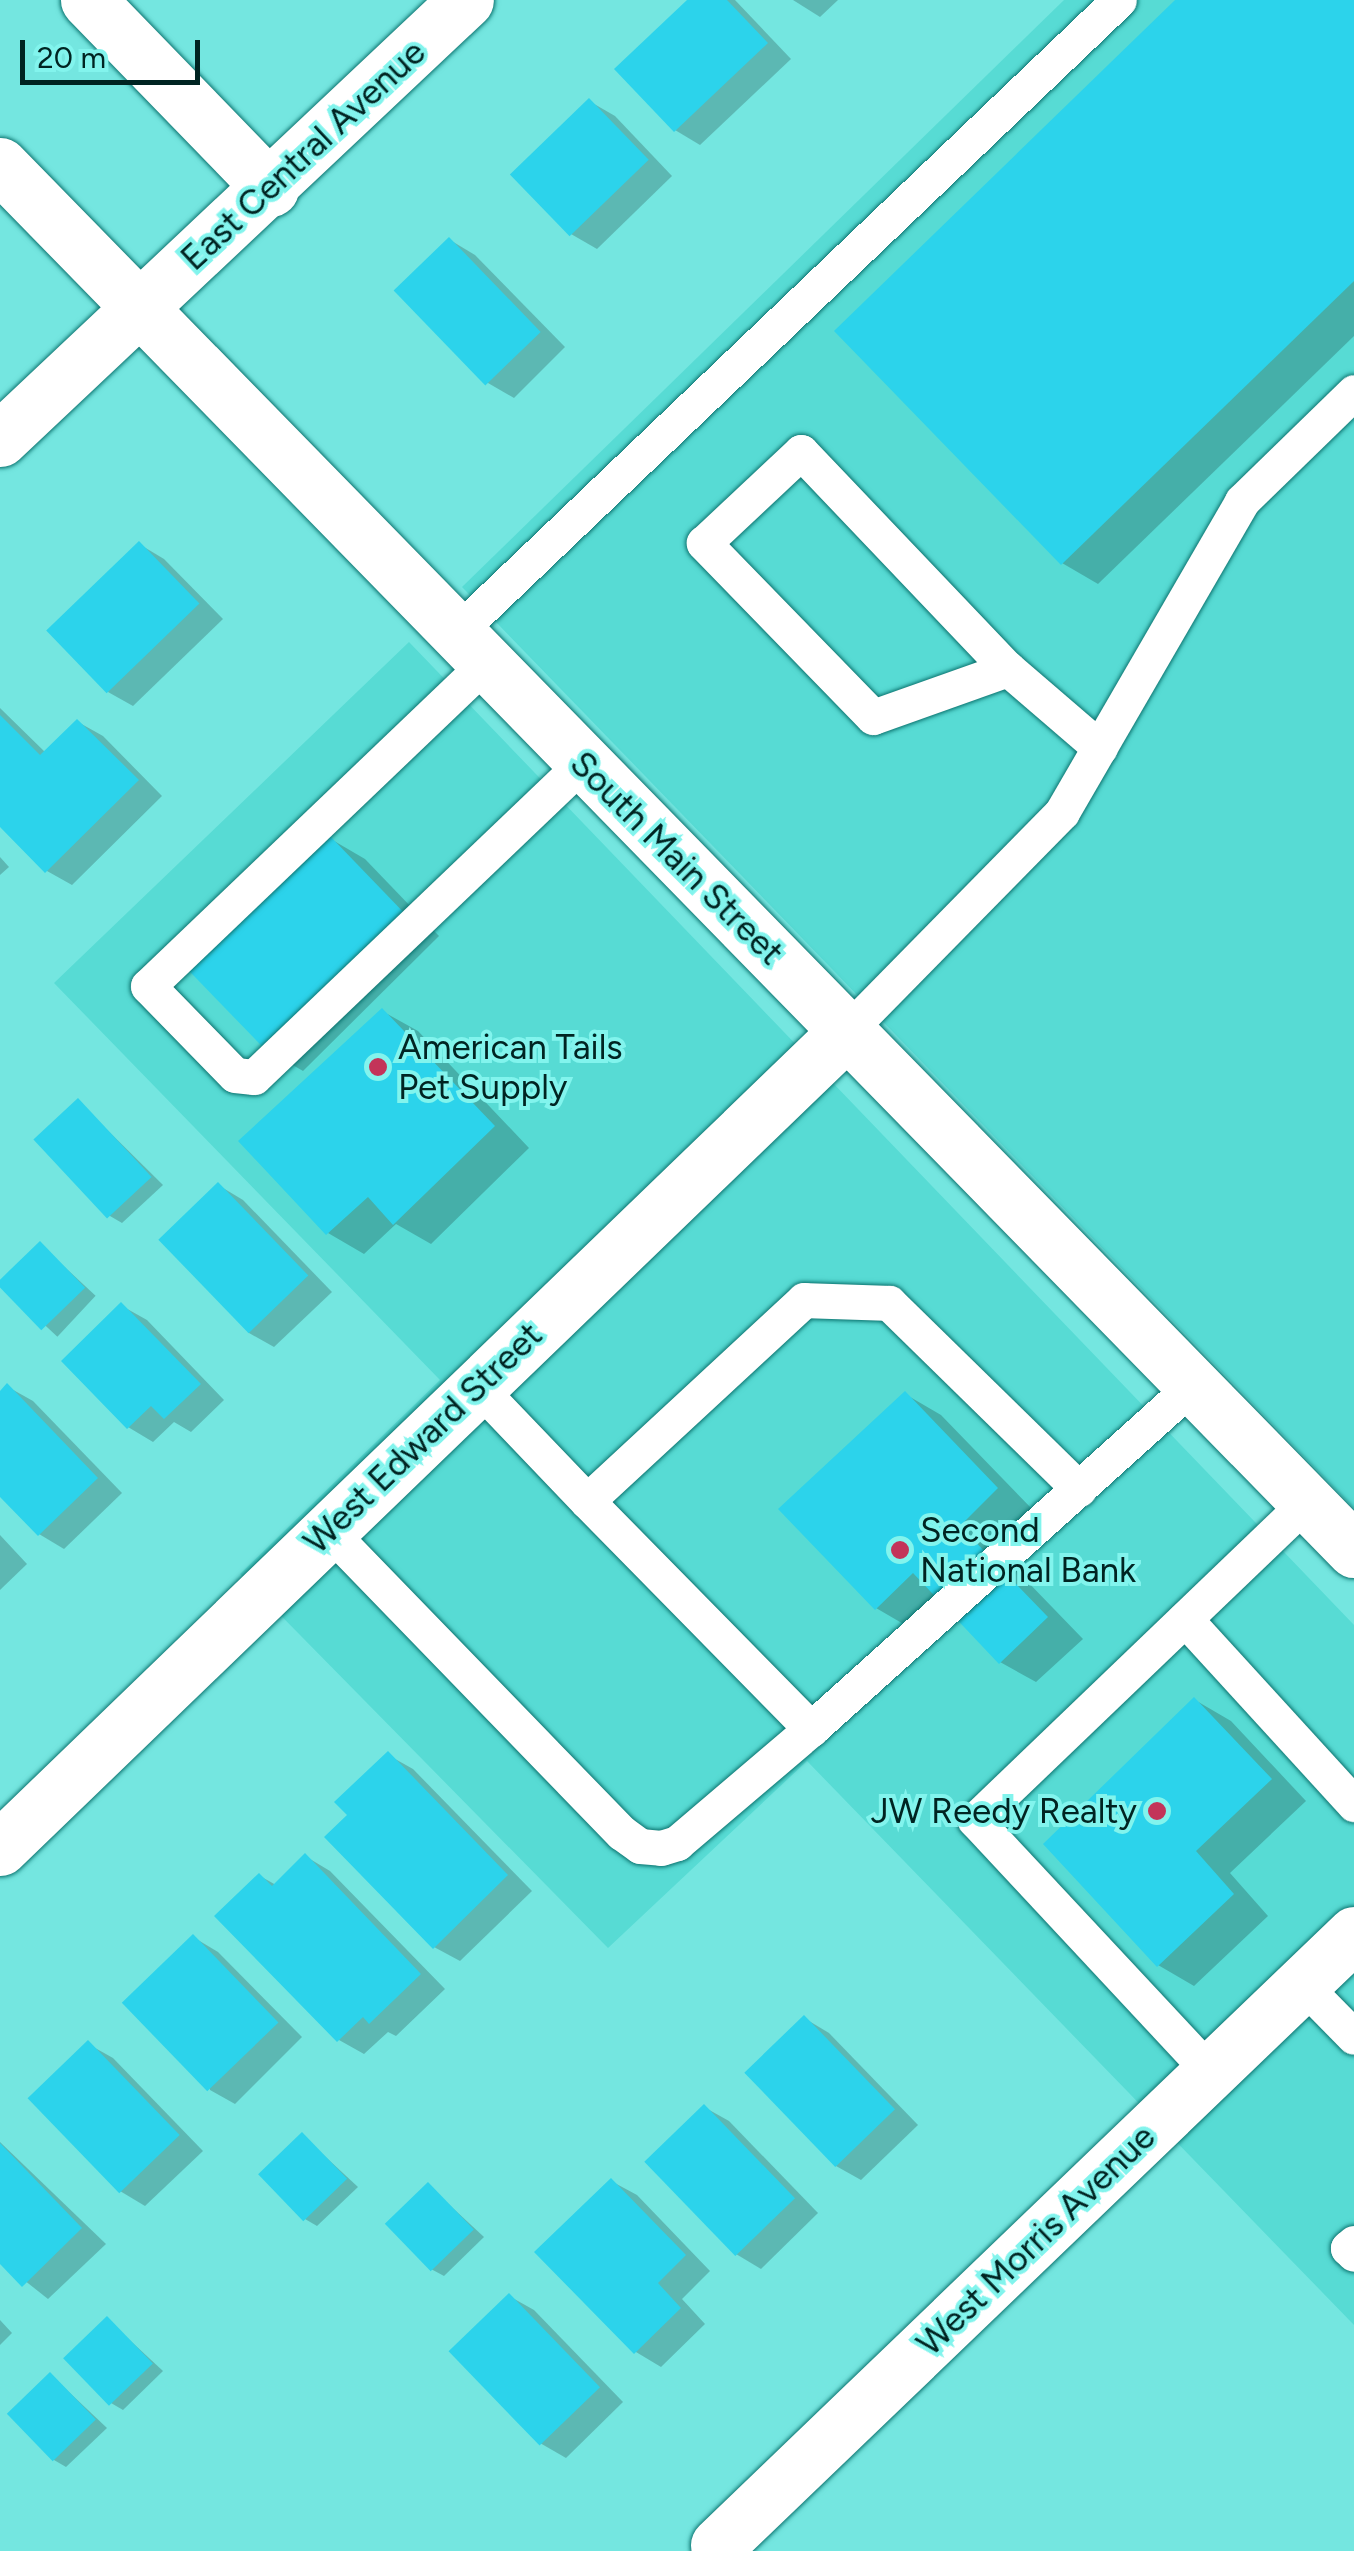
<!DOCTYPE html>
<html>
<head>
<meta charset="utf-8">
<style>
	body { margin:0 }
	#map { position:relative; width:1354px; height:2551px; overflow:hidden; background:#74e6e0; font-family:Figtree,sans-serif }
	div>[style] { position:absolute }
	.built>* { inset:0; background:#57dbd4 }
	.shadow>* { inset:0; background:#0003; transform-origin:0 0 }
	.building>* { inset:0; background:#2cd3eb; transform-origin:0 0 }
	.roads { filter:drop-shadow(0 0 2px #0c736f) drop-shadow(0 0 2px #0c736f) }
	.service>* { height:35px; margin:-17.5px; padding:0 17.5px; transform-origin:17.5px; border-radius:17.5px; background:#fff }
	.minor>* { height:55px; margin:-27.5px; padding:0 27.5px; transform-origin:27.5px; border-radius:27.5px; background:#fff }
	.secondary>* { height:55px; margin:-27.5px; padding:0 27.5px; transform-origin:27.5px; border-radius:27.5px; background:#fff }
	.dots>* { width:28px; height:28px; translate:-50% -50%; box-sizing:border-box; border:5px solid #82f4ed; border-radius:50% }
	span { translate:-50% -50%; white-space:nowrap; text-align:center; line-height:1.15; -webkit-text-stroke:8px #82f4ed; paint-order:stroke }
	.street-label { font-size:35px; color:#002422 }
	.poi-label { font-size:35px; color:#002422 }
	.left { translate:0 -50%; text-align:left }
	.right { translate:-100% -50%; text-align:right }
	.scale { position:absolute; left:20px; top:40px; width:180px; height:45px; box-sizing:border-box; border:5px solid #002422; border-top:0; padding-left:12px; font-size:30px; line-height:35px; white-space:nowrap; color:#002422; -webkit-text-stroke:8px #82f4ed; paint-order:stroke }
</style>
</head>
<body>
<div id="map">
	<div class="built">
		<div style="clip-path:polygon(1064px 0,1354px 0,1354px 1508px,462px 587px)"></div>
		<div style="clip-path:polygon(409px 642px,1354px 1625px,1354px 2325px,807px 1761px,608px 1948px,240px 1574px,440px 1380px,54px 983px)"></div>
	</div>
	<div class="shadow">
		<div style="clip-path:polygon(691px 0,735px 0,791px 59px,700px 145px,675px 130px)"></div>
		<div style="clip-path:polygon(793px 0,838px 0,820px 17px)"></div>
		<div style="clip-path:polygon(1179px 0,1354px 0,1354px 336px,1098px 584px,1062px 563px)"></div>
		<div style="clip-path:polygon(589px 101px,615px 116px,672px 176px,597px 249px,571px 234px)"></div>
		<div style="clip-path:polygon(450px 240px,475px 255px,565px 347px,514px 398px,488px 383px)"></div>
		<div style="clip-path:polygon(139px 544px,164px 559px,223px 619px,133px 706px,108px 692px)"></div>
		<div style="clip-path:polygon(0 708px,46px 753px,78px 722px,103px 736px,162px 796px,72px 885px,47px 871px,0 824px)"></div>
		<div style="clip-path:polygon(329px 838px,365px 859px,439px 936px,303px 1071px,267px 1050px)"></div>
		<div style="clip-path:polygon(0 857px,9px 867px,0 875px)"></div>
		<div style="clip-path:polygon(382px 1011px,418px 1031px,529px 1148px,431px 1244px,396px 1224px,364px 1254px,328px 1233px)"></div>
		<div style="clip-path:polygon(78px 1101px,163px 1185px,122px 1223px,110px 1216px)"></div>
		<div style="clip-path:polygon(218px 1185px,243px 1200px,332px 1292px,274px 1347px,249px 1333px)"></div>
		<div style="left:40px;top:1244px;width:76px;height:56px;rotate:43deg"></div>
		<div style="clip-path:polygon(122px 1306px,147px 1320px,224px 1400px,191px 1432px,174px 1422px,153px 1442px,128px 1427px)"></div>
		<div style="clip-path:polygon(8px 1387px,33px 1401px,122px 1493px,64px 1549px,39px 1534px,0 1494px,0 1394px)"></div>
		<div style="clip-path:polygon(905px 1394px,941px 1415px,1033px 1510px,995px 1548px,1083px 1639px,1036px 1682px,1000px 1662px,942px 1600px,912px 1629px,876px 1608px)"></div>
		<div style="clip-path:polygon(0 1535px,27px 1564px,0 1590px)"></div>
		<div style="clip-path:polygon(1195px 1700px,1231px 1721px,1306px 1801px,1230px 1873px,1268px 1916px,1194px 1986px,1158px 1965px)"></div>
		<div style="clip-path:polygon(388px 1755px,413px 1769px,532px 1891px,460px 1961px,434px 1947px,350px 1815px)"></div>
		<div style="clip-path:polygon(305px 1856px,330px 1871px,445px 1989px,396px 2036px,388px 2032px,364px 2054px,339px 2040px,260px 1876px,276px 1885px)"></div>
		<div style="clip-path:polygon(193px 1937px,218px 1952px,302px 2037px,235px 2104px,210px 2090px)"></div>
		<div style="clip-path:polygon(804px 2018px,829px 2033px,918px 2125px,861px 2180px,836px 2166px)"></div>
		<div style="clip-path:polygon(88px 2044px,113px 2058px,203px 2151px,145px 2206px,120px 2191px)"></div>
		<div style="clip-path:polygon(704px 2107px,729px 2121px,818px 2213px,761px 2269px,736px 2254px)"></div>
		<div style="clip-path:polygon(302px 2135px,358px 2187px,317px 2226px,305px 2219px)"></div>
		<div style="clip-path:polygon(0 2142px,106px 2244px,48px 2299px,0 2261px)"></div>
		<div style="clip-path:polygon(611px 2181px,637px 2195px,710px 2271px,682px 2299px,705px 2324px,661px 2367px,636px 2352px,538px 2252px)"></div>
		<div style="clip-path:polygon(428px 2185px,484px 2237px,444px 2276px,431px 2269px)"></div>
		<div style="clip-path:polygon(509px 2296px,534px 2310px,623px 2402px,566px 2458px,540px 2443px)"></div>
		<div style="clip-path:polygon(107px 2319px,163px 2371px,123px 2410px,111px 2403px)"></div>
		<div style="clip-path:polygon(0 2320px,12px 2333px,0 2345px)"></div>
		<div style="clip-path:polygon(51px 2375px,107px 2428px,66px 2467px,54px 2460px)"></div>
	</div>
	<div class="building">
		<div style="clip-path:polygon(687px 0,727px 0,768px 43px,674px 132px,614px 69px)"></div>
		<div style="clip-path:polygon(1175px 0,1354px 0,1354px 281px,1061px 565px,834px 331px)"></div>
		<div style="left:589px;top:98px;width:86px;height:110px;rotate:46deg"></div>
		<div style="left:449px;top:237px;width:132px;height:77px;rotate:46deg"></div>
		<div style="left:139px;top:541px;width:87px;height:129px;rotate:46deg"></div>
		<div style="clip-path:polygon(0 715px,40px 755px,77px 719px,139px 780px,45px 873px,0 827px)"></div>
		<div style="left:329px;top:835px;width:110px;height:195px;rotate:46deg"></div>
		<div style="clip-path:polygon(382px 1008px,495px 1126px,393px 1225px,368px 1197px,326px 1235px,238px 1141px)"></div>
		<div style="left:78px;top:1098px;width:108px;height:61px;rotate:47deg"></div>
		<div style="left:218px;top:1182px;width:130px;height:83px;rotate:46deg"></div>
		<div style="left:40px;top:1241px;width:65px;height:61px;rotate:46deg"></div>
		<div style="clip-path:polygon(121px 1302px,201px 1384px,164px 1419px,151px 1406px,127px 1429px,61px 1361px)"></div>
		<div style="clip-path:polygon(7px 1383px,98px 1478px,38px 1536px,0 1497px,0 1391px)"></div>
		<div style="clip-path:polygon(905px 1391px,998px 1488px,960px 1526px,1048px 1617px,999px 1664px,913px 1573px,875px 1610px,778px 1509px)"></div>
		<div style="clip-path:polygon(1194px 1697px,1272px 1779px,1196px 1851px,1234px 1894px,1157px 1967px,1043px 1844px)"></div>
		<div style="clip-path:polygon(388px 1751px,508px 1875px,433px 1949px,324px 1837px,347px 1815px,334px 1802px)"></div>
		<div style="clip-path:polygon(305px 1853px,421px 1974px,369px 2024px,363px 2017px,337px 2042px,214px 1916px,259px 1873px,272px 1886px)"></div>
		<div style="left:193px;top:1934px;width:123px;height:99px;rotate:46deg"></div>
		<div style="left:804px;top:2015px;width:131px;height:83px;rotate:46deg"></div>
		<div style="left:88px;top:2040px;width:132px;height:84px;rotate:46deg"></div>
		<div style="left:704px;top:2104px;width:131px;height:83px;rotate:46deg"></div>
		<div style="left:302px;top:2132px;width:65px;height:61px;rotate:46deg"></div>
		<div style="clip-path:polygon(0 2143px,82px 2228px,22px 2287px,0 2264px)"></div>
		<div style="clip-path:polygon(611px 2178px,686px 2255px,658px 2283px,681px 2308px,634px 2354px,534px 2252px)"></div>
		<div style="left:428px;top:2182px;width:66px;height:60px;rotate:46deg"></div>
		<div style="left:509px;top:2293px;width:131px;height:84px;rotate:46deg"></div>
		<div style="left:107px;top:2316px;width:66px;height:61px;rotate:46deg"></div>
		<div style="left:50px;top:2372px;width:66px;height:60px;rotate:46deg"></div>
	</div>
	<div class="roads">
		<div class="service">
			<div style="left:455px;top:634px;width:918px;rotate:-43.68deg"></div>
			<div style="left:485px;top:664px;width:466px;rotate:136.3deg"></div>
			<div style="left:148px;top:986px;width:124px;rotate:45.7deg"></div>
			<div style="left:235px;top:1075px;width:19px;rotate:6deg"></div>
			<div style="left:254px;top:1077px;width:455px;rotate:-43.7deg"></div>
			<div style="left:1008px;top:669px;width:143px;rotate:160.4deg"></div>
			<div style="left:873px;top:717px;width:243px;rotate:-134.2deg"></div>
			<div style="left:704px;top:543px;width:133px;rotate:-43.2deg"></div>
			<div style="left:801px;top:452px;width:300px;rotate:46.4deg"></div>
			<div style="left:1008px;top:669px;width:121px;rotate:40.7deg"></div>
			<div style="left:848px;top:1030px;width:305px;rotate:-45.5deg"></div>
			<div style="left:1062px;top:812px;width:359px;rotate:-59.9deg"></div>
			<div style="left:1242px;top:501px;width:156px;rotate:-44.2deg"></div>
			<div style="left:477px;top:1386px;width:159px;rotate:46.3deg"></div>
			<div style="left:587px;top:1501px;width:296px;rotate:-42.8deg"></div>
			<div style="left:804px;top:1300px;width:85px;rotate:2deg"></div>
			<div style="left:889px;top:1303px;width:266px;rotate:44.4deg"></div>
			<div style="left:587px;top:1501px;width:320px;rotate:45.5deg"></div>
			<div style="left:328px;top:1530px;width:422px;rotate:45.9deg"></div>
			<div style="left:622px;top:1833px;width:22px;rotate:36deg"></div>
			<div style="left:640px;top:1846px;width:21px;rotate:5deg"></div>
			<div style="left:661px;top:1848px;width:17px;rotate:-17deg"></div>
			<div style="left:677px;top:1843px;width:176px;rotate:-40.4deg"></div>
			<div style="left:811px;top:1729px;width:514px;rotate:-42deg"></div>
			<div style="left:1185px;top:1619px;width:251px;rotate:47.6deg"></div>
			<div style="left:1302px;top:1984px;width:74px;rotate:45.5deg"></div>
			<div style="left:1210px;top:2072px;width:345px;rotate:-133deg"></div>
			<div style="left:975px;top:1820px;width:460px;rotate:-43.8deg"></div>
			<div style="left:1354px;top:2243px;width:8px;rotate:140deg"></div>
			<div style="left:1348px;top:2248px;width:8px;rotate:45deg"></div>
		</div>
		<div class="minor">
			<div style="left:88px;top:0;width:263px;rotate:45.9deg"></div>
			<div style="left:0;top:439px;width:640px;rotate:-43.29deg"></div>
			<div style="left:0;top:1848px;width:1178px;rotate:-43.97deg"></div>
			<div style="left:718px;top:2545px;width:882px;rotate:-43.85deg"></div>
		</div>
		<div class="secondary">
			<div style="left:0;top:165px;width:1937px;rotate:45.65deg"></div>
		</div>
	</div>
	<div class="dots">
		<div style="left:378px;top:1067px;background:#c33459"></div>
		<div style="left:900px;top:1550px;background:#c33459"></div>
		<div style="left:1157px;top:1811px;background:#c33459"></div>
	</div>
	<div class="street-label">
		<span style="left:303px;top:155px;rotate:-43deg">East Central Avenue</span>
		<span style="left:677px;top:858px;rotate:45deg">South Main Street</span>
		<span style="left:423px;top:1438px;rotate:-44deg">West Edward Street</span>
		<span style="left:1036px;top:2240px;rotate:-44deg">West Morris Avenue</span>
	</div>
	<div class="poi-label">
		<span class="left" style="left:398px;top:1067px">American Tails<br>Pet Supply</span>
		<span class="left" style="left:920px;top:1550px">Second<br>National Bank</span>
		<span class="right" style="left:1137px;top:1811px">JW Reedy Realty</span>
	</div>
	<div class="scale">20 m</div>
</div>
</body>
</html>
